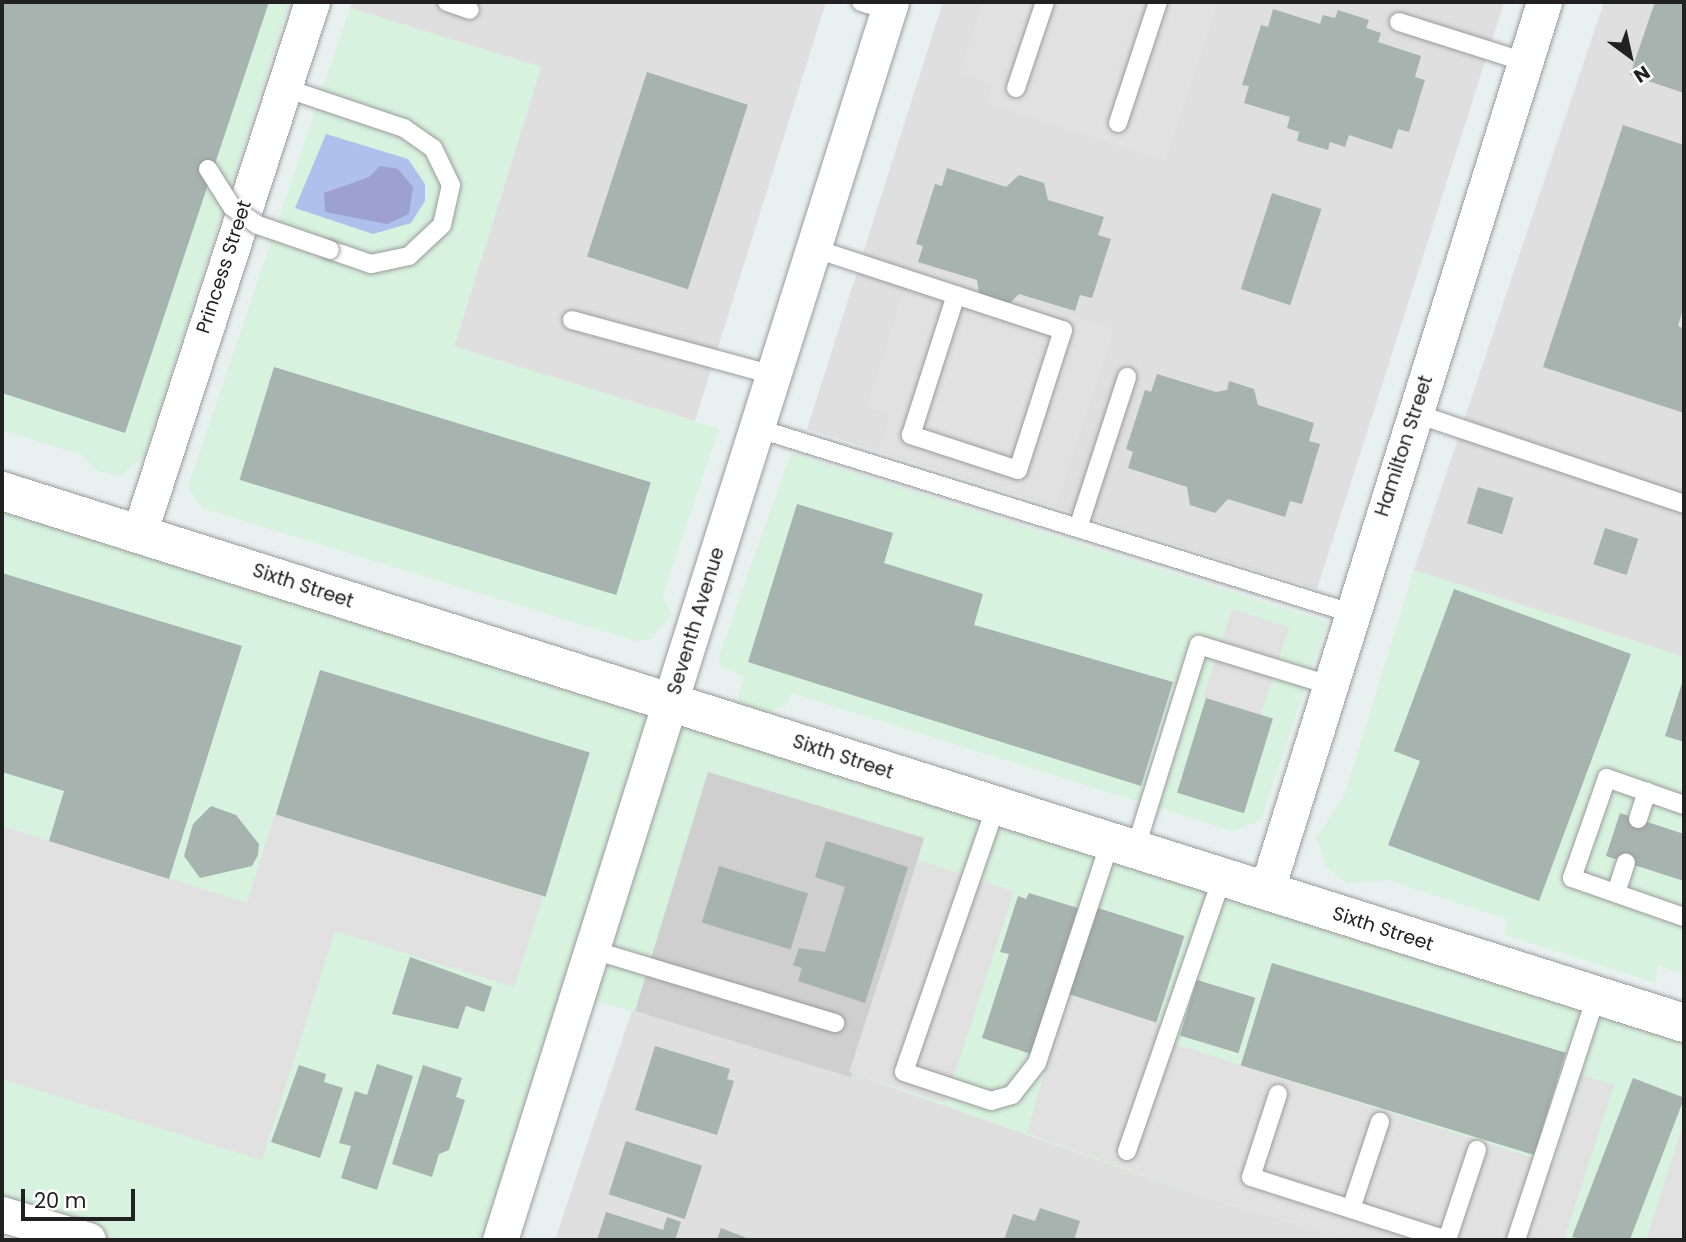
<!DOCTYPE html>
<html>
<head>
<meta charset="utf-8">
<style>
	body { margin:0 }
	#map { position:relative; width:1686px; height:1242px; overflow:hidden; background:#e8f1f0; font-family:Poppins,sans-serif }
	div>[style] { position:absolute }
	.residential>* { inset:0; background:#dedfde }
	.commercial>* { inset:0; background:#d7f2de }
	.religious>* { inset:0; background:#cfcfcf; transform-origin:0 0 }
	.grass>* { inset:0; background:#aec0eb }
	.forest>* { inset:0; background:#9ca1d1 }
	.parking>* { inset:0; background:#e1e1e1; transform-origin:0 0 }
	.building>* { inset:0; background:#a7b3af; transform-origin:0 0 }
	.roads { filter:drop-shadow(0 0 2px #9b9b9b) drop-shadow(0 0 2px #9b9b9b) }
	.service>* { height:18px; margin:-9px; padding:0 9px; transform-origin:9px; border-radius:9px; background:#fff }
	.minor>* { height:35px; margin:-17.5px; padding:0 17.5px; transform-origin:17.5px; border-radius:17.5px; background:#fff }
	.tertiary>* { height:38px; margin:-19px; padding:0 19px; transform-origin:19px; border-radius:19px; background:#fff }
	.bridges { filter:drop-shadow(0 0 2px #9b9b9b) drop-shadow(0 0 2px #9b9b9b) }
	.service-bridge>* { height:18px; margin:-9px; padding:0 9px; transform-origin:9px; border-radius:9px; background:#fff }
	span { translate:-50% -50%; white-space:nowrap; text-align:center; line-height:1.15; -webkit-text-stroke:5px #fff; paint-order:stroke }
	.street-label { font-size:19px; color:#212121 }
	.frame { position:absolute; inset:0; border:4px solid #212121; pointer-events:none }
	.north { position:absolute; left:1595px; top:21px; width:70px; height:70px; -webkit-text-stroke:5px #fff; paint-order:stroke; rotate:147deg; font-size:19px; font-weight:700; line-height:28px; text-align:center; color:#212121 }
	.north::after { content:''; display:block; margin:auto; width:24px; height:32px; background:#212121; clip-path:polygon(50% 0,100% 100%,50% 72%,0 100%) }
	.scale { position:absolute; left:21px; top:1189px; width:114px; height:32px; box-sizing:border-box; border:4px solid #212121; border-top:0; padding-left:9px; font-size:21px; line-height:24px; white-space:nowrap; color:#212121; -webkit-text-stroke:5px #fff; paint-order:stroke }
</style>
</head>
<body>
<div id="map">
	<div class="residential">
		<div style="clip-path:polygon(352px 2px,826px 2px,695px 421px,454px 347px,541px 67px,350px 8px)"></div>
		<div style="clip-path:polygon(943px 2px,1504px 2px,1317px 589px,807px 429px)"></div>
		<div style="clip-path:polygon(1604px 2px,1684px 2px,1684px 657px,1414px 570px)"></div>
		<div style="clip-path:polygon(632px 1010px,849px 1072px,1198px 1195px,1353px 1240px,555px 1240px)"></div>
	</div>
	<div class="commercial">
		<div style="clip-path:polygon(2px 2px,289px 2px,145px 455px,121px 476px,97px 471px,80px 454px,2px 430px)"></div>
		<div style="clip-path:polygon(350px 8px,541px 67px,454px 346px,719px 429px,663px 595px,672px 615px,650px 639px,636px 641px,202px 508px,188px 487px)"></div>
		<div style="clip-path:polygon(791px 453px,1327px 622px,1261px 820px,1233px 831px,792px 693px,786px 706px,764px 712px,743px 707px,738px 698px,744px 676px,720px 666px,719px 656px)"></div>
		<div style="clip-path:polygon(2px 491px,1684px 1023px,1684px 1240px,1353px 1240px,1198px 1195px,849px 1072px,579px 996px,500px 1240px,88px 1240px,2px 1214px)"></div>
		<div style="clip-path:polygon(1414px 570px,1684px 657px,1684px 974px,1657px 965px,1656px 983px,1505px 935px,1507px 919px,1388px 880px,1347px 883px,1327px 868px,1316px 838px,1345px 794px)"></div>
	</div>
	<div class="religious">
		<div style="left:708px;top:772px;width:226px;height:250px;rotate:17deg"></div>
	</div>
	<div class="grass">
		<div style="clip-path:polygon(326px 134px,408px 159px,425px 184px,425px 201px,411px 223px,373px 234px,295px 208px)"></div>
	</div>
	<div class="forest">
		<div style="clip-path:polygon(380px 166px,398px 169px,413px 187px,409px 214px,387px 224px,325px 212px,324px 193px,369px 177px)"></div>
	</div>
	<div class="parking">
		<div style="clip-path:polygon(983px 2px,1218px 2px,1165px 161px,987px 103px,992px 83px,959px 73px)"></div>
		<div style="clip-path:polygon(913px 264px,1114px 329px,1056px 507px,878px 451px,890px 415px,866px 407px)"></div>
		<div style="left:1232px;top:609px;width:60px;height:93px;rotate:18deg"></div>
		<div style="clip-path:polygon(275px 814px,543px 897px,514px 987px,335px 931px,262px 1160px,2px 1079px,2px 826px,247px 903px)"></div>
		<div style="left:918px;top:860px;width:101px;height:223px;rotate:18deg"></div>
		<div style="clip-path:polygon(1067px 994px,1156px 1022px,1177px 1045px,1553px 1164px,1581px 1075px,1614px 1085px,1564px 1240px,1353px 1240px,1198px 1195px,1027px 1133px)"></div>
		<div style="clip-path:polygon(1684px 1122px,1684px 1240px,1646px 1240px)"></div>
	</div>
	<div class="building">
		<div style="clip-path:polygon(2px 2px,269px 2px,125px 433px,2px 393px)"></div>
		<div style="clip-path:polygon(1655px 2px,1684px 2px,1684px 93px,1630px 75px)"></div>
		<div style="clip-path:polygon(1273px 9px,1320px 24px,1323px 15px,1335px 18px,1338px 10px,1369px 20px,1366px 28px,1381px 33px,1378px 42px,1421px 56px,1415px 77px,1425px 80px,1409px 132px,1398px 129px,1392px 149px,1349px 135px,1345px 147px,1330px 142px,1328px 150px,1297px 141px,1299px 132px,1287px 128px,1290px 117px,1244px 103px,1249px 86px,1242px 85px,1261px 25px,1268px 27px)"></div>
		<div style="left:647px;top:72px;width:106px;height:194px;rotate:18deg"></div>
		<div style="clip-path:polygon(1623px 125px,1684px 145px,1684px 306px,1678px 326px,1684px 329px,1684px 413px,1543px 367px)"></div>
		<div style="clip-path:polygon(947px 168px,1006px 187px,1019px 175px,1044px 183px,1048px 200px,1104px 217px,1098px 235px,1111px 239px,1092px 298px,1080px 295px,1075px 311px,1019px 294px,1005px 308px,980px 300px,977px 280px,918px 262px,923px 246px,916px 244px,935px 184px,942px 186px)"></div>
		<div style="left:1272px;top:193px;width:52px;height:101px;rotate:18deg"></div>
		<div style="left:274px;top:367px;width:394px;height:118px;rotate:17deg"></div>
		<div style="clip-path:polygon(1157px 374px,1216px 392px,1227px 390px,1229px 381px,1254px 389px,1258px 405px,1314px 423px,1309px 441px,1320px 444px,1302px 504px,1290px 501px,1285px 517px,1228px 499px,1215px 513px,1190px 505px,1187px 487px,1128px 468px,1133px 452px,1126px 449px,1145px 390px,1151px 392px)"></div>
		<div style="left:1478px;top:487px;width:37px;height:38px;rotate:17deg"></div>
		<div style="clip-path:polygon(797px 504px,893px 533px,884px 563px,983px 594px,974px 625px,1173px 682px,1141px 786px,748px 662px)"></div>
		<div style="left:1605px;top:528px;width:35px;height:38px;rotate:18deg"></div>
		<div style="clip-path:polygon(2px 573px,242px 646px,169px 879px,49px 841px,64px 791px,2px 772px)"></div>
		<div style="clip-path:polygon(1454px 589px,1631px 654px,1539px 901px,1388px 845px,1420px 761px,1394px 751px)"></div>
		<div style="left:320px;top:670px;width:282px;height:151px;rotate:17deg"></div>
		<div style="clip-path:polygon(1684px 677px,1684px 742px,1665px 736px)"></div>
		<div style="left:1206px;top:698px;width:70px;height:99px;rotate:17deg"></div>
		<div style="clip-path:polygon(211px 806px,236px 815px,259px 844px,258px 855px,252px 866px,200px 878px,184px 856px,193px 824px)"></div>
		<div style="clip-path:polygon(1620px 813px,1684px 834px,1684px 881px,1606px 856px)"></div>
		<div style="clip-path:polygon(826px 841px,908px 867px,865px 1003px,798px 981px,802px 968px,793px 965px,799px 948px,825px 952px,845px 887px,815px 877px)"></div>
		<div style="left:719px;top:866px;width:93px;height:59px;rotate:17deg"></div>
		<div style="clip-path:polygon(1029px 893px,1078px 908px,1031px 1054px,982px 1038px,1009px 954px,1000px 952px,1018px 896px,1026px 899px)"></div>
		<div style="left:1095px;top:907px;width:94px;height:91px;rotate:18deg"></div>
		<div style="clip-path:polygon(410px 957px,492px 987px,484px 1012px,466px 1006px,458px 1029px,392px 1014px)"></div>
		<div style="left:1272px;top:963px;width:307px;height:107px;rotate:17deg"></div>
		<div style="left:1197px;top:980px;width:61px;height:58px;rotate:17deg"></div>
		<div style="clip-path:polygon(655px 1046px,730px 1069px,727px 1079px,734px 1081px,717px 1135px,635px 1110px)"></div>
		<div style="clip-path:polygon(377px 1064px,413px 1076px,377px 1190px,341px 1178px,351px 1146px,339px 1143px,355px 1091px,367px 1095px)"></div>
		<div style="clip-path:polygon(299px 1065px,326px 1074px,324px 1082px,343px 1088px,320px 1158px,271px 1142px)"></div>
		<div style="clip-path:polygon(423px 1065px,462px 1078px,456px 1097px,465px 1100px,449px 1150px,439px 1154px,432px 1177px,392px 1164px)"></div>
		<div style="left:1633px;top:1078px;width:55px;height:170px;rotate:21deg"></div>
		<div style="left:626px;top:1141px;width:80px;height:56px;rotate:18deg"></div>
		<div style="clip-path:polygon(1040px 1208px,1080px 1221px,1074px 1240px,1004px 1240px,1013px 1214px,1035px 1221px)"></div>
		<div style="clip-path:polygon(606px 1212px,663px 1230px,667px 1217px,681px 1222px,675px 1240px,597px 1240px)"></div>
		<div style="clip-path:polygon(721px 1228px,752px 1240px,717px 1240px)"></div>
	</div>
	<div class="roads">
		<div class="service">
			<div style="left:447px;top:2px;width:24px;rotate:19deg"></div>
			<div style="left:861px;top:2px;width:28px;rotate:17deg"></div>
			<div style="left:1399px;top:22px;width:132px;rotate:17.6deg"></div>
			<div style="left:285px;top:88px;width:126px;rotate:18.6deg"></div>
			<div style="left:404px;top:128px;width:35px;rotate:35deg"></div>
			<div style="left:433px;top:148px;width:41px;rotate:64.1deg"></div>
			<div style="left:451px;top:185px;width:41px;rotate:102.7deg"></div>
			<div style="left:442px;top:225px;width:45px;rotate:136.8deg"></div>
			<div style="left:409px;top:256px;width:39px;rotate:168deg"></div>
			<div style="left:371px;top:264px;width:43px;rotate:-161.1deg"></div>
			<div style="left:1016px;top:88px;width:91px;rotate:-71.4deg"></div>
			<div style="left:1118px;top:123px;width:127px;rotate:-71.7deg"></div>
			<div style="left:813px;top:248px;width:263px;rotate:18.2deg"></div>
			<div style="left:1063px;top:330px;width:147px;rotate:107.8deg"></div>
			<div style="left:1018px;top:470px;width:113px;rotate:-161.9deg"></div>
			<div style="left:911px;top:435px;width:147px;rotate:-72.2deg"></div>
			<div style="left:572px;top:320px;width:208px;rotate:15.3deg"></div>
			<div style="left:1414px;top:413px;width:285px;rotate:18.6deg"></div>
			<div style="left:756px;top:428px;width:623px;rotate:17.27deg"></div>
			<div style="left:1078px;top:528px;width:159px;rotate:-72deg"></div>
			<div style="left:1684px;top:805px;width:82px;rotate:-160.7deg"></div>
			<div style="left:1607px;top:778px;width:106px;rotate:109.3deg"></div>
			<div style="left:1572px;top:878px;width:119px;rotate:19.2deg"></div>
			<div style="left:996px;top:806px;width:281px;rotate:109.1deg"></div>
			<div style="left:904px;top:1072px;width:92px;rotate:18.4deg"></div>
			<div style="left:991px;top:1101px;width:22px;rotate:-16deg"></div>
			<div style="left:1012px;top:1095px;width:41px;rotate:-52deg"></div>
			<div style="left:1037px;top:1063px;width:233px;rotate:-71.7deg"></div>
			<div style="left:1638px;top:819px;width:29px;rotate:-72deg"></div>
			<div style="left:1135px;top:850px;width:215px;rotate:-72.7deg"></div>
			<div style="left:1199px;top:645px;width:136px;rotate:17.1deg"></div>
			<div style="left:1616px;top:893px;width:32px;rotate:-72deg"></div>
			<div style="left:593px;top:950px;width:253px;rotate:16.8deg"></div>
			<div style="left:1278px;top:1094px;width:87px;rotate:108deg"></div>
			<div style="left:1251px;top:1177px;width:206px;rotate:17.8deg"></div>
			<div style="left:1127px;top:1151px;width:289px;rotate:-70.8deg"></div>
			<div style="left:1351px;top:1209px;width:92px;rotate:-71.6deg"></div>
			<div style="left:1447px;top:1240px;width:95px;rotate:-71.6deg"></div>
			<div style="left:1516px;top:1240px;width:257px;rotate:-71.8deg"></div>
		</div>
		<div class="minor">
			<div style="left:139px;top:534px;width:559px;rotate:-71.99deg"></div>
			<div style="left:1266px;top:892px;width:932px;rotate:-72.65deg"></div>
			<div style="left:2px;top:1214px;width:90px;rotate:16.8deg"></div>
			<div style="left:500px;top:1240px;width:1298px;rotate:-72.47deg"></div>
		</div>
		<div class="tertiary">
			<div style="left:2px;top:491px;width:1764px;rotate:17.55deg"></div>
		</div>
	</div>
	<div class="bridges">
		<div class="service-bridge">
			<div style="left:208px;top:169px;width:45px;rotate:57.7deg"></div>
			<div style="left:232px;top:207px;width:32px;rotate:35deg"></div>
			<div style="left:258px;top:225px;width:76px;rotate:19.1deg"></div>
		</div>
	</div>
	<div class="street-label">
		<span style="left:224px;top:267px;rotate:-72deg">Princess Street</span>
		<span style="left:1404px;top:446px;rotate:-72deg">Hamilton Street</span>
		<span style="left:303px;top:586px;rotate:18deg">Sixth Street</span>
		<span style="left:696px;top:621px;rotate:-73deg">Seventh Avenue</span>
		<span style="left:843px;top:757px;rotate:18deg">Sixth Street</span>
		<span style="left:1383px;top:929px;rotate:18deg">Sixth Street</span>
	</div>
	<div class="frame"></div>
	<div class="north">N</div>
	<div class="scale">20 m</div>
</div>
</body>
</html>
